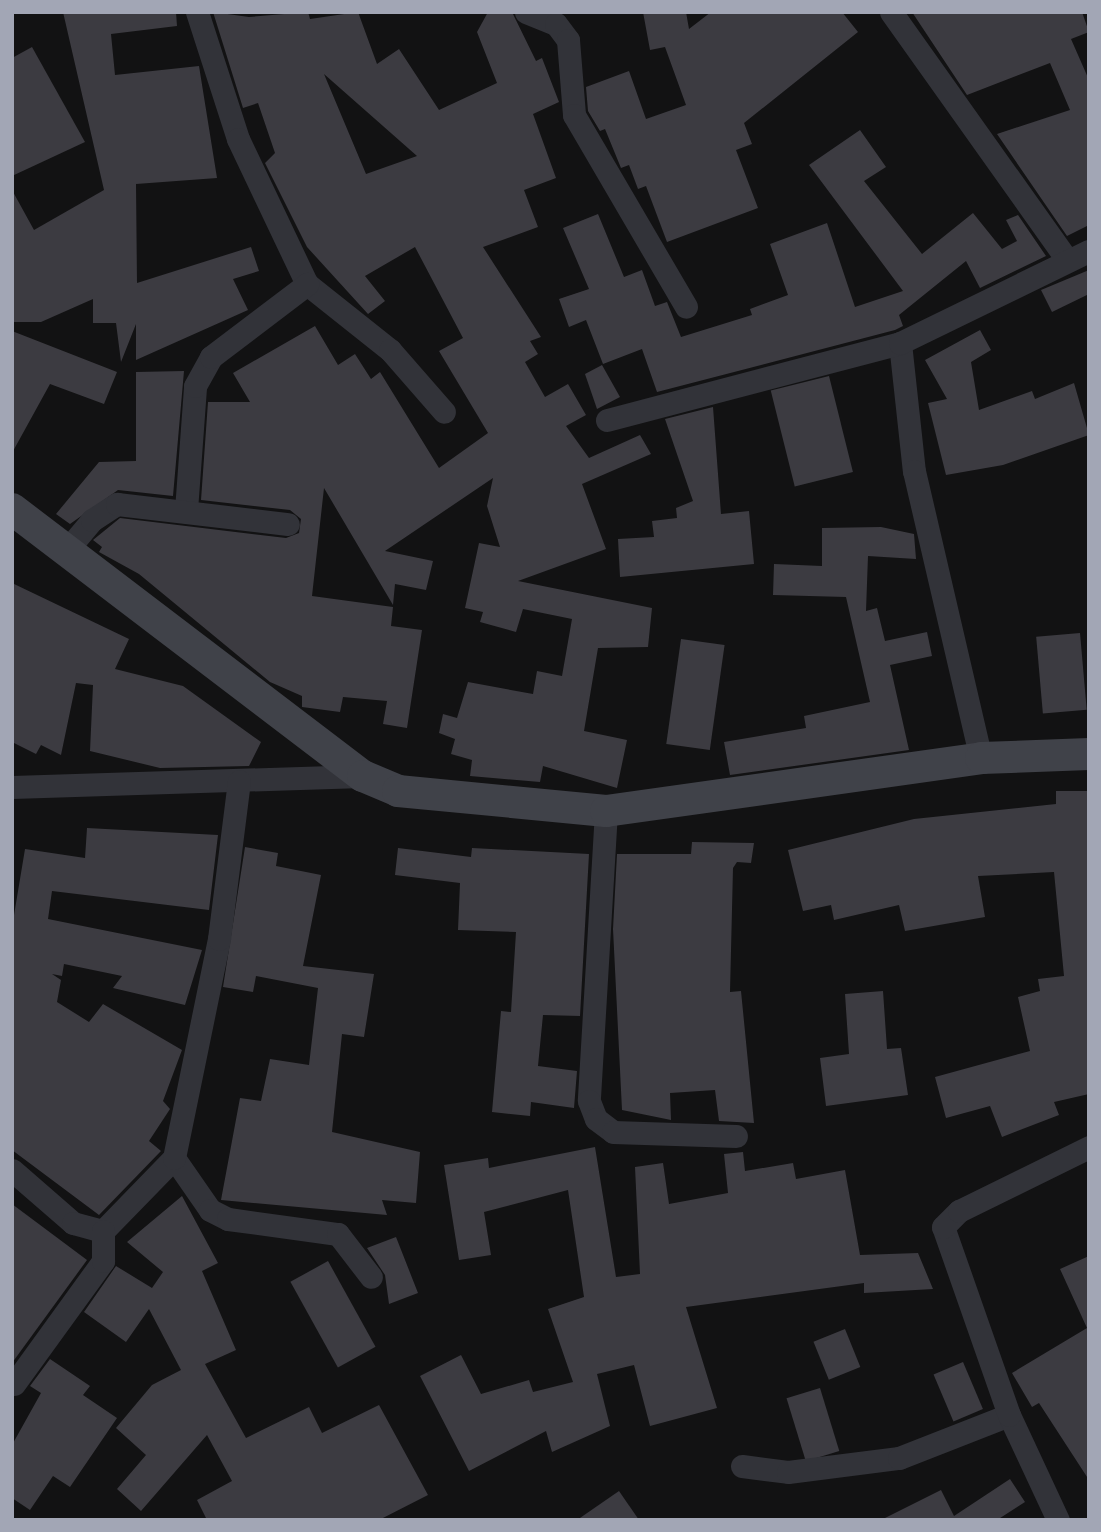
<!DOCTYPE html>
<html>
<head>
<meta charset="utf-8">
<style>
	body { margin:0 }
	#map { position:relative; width:1101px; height:1532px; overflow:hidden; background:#121213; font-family:Poppins,sans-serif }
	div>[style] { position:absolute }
	.building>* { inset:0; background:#3c3b41; transform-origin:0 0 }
	.street>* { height:23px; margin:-11.5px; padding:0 11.5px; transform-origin:11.5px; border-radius:11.5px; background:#323339 }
	.secondary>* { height:32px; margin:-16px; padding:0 16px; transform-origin:16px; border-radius:16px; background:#404249 }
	span { translate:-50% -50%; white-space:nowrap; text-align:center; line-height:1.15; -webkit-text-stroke:6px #0d0d0e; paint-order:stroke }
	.frame { position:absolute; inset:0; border:14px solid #a2a6b5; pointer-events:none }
</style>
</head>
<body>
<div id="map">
	<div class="building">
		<div style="clip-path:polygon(63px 12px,176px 12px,177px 26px,111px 34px,115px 75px,199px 66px,217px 178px,136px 184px,137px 283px,251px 247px,259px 271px,233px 279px,248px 310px,136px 360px,136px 324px,121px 362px,116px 323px,93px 323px,93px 299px,41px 322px,12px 322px,12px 190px,34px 230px,104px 190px)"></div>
		<div style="clip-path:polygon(evenodd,213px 12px,249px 17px,308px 12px,310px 19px,358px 12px,377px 64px,399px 49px,439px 110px,497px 83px,477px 32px,488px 12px,512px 12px,536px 61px,542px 58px,559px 102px,533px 114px,556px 178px,524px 190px,538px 227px,483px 247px,541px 337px,530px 341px,538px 354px,525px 362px,545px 397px,568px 384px,586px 415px,566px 426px,589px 458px,640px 435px,651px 454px,582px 484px,606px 549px,518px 581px,652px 608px,648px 647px,598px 648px,584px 731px,627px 740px,617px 788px,543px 766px,540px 782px,470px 776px,472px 760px,451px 754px,455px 739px,439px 733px,443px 714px,457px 718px,468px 682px,533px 694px,537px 671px,562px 676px,572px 619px,523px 609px,516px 632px,480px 622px,483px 612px,465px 608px,479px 543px,500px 547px,487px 506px,493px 478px,385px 551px,433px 561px,426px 590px,395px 584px,393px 605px,324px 488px,312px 596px,393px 607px,391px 626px,422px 630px,407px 728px,383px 724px,387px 701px,343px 697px,340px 712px,302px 707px,302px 696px,270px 682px,139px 574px,99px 552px,102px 547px,93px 540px,120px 518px,286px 538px,299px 533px,301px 519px,290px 510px,201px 500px,208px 402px,250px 402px,233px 373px,315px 326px,338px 365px,355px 354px,371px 379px,380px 372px,439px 468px,488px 433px,439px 351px,463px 338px,415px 247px,365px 276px,385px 301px,368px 314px,307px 247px,265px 163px,275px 153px,258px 103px,243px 108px,213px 12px,324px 74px,417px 156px,366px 174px,324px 74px)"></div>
		<div style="clip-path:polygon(643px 12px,686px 12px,689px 29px,711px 12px,842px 12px,858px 32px,744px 123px,752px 144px,736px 150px,758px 208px,667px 242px,646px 186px,638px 189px,629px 165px,621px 168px,605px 129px,600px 131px,588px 111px,586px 87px,629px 71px,646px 119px,686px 105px,665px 47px,650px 50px)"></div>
		<div style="clip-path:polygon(912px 12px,1082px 12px,1089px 32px,1071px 39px,1089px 80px,1089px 225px,1067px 236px,997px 134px,1070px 110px,1050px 63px,967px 95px)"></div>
		<div style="clip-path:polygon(32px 47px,85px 142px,12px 176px,12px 58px)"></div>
		<div style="clip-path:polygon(860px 130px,886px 167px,864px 181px,922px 254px,973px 213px,1002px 249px,1017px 241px,1006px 220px,1018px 215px,1046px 256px,980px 288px,966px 261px,899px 315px,903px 326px,895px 330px,657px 392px,642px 349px,603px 364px,586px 320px,569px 327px,559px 299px,589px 289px,563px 228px,598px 214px,624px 277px,642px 270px,655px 306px,667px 302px,681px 337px,752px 315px,750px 309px,788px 295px,770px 244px,827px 223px,855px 307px,903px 291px,809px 165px)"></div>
		<div style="clip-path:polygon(1089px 270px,1089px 294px,1052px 312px,1041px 290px)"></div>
		<div style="clip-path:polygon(980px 330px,991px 350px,971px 362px,979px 410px,1032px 391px,1035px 399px,1074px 383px,1089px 435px,1003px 465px,946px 475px,928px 403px,947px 399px,925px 360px)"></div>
		<div style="clip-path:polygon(12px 331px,117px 372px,104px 404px,50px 384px,12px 453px)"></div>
		<div style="clip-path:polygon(602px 365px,620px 397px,597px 409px,585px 374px)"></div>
		<div style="clip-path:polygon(184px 371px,173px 496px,118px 490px,70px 524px,56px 514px,99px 462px,136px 461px,136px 372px)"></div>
		<div style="left:829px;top:376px;width:99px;height:60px;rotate:76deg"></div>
		<div style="clip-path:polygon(713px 407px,721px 514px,749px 511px,754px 564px,620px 577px,618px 539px,654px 537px,652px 521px,677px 518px,676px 508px,693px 501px,665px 419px)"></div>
		<div style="clip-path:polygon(881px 527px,914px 534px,916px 559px,868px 556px,866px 611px,877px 608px,885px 641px,927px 632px,932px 656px,890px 665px,909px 750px,730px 775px,724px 742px,806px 728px,804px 716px,870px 702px,846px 597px,773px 595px,774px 564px,822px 566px,822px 528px)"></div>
		<div style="clip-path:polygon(12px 583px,129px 639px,115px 669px,183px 686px,261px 742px,249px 766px,160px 768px,90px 751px,93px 685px,76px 683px,61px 755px,41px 745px,36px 754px,12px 742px)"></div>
		<div style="left:1080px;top:633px;width:77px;height:44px;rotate:85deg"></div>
		<div style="left:681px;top:639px;width:44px;height:106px;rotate:8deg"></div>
		<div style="clip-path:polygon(1056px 791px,1089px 791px,1089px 1094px,1054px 1102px,1059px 1115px,1002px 1137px,990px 1106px,946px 1118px,935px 1077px,1030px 1051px,1018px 997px,1040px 991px,1038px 979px,1064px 976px,1054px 872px,978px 876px,985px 917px,905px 931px,899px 905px,834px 920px,831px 905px,803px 911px,788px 850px,914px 819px,1056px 804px)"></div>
		<div style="clip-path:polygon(87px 828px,218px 835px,209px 910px,52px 891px,48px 919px,202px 950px,185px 1005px,113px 988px,122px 976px,64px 964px,62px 976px,52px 974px,61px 980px,57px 1002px,89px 1022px,103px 1004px,182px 1050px,163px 1101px,170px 1109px,149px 1141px,161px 1151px,99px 1215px,12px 1150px,12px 927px,25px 849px,85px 858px)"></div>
		<div style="clip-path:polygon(692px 842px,754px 843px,751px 863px,737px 862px,733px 868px,730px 992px,741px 991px,754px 1123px,719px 1121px,715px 1090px,670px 1093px,671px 1120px,622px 1110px,613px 929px,617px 854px,691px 854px)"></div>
		<div style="clip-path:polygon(245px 847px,278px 853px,276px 866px,321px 875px,303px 966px,374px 974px,364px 1037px,342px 1034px,332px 1132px,420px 1152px,416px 1203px,382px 1200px,387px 1215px,221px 1200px,240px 1098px,261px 1101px,270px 1059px,309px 1065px,318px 988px,256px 976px,253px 992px,223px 987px)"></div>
		<div style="clip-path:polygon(398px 848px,471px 857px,472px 848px,589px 854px,580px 1016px,543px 1015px,538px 1066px,577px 1071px,574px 1108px,531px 1102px,530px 1116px,492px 1112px,501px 1011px,511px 1012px,516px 932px,458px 930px,460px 883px,395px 875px)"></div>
		<div style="clip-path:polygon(883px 991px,887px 1049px,901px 1048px,908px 1095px,826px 1106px,820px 1058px,849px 1054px,845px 994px)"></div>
		<div style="clip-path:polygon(595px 1147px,616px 1277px,640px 1274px,635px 1167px,663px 1163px,669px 1204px,728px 1193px,724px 1154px,743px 1152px,745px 1171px,793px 1163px,796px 1179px,845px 1170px,860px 1255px,918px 1253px,933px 1289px,864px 1293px,864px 1283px,686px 1307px,717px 1408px,650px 1426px,634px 1365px,597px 1374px,610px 1426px,552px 1452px,546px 1431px,469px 1471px,420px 1376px,461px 1355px,481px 1394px,529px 1380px,533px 1392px,573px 1382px,548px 1309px,584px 1297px,568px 1190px,484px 1212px,491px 1255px,459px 1260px,444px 1165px,488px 1158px,489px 1168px)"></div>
		<div style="clip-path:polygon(182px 1196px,218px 1263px,202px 1271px,236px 1350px,205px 1364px,246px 1438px,309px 1407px,322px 1433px,379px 1405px,428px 1495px,379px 1520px,207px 1520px,197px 1500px,232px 1481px,207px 1435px,141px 1511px,117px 1489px,146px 1455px,116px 1428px,152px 1385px,181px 1370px,149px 1309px,126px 1342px,84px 1312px,116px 1266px,152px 1288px,163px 1272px,127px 1242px)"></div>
		<div style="clip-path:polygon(12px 1204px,87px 1260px,12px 1363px)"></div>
		<div style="clip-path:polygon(396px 1237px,418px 1293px,389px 1304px,385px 1275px,367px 1248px)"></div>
		<div style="clip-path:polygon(1089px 1256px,1089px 1480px,1039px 1403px,1032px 1407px,1012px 1373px,1087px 1328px,1060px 1269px)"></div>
		<div style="left:328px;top:1261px;width:98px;height:43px;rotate:61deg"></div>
		<div style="left:845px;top:1329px;width:41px;height:34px;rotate:68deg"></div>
		<div style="clip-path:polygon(50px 1359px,90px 1386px,83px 1395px,117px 1418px,70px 1487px,53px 1476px,30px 1510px,12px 1498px,12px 1445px,41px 1393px,30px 1386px)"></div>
		<div style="left:963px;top:1362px;width:51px;height:32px;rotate:67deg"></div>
		<div style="left:820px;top:1388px;width:66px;height:35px;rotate:73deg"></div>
		<div style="clip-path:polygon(1010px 1479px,1025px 1502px,997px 1520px,881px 1520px,941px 1490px,954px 1516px)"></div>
		<div style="clip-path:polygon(619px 1491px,639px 1520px,577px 1520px)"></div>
	</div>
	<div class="street">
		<div style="left:197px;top:12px;width:133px;rotate:72.1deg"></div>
		<div style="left:238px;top:139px;width:161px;rotate:64.6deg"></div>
		<div style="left:307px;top:284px;width:106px;rotate:38.5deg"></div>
		<div style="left:390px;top:350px;width:82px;rotate:48.9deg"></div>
		<div style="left:526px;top:12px;width:32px;rotate:22deg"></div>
		<div style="left:556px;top:24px;width:20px;rotate:53deg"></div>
		<div style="left:568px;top:40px;width:75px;rotate:85.4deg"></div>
		<div style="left:574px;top:115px;width:222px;rotate:59.7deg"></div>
		<div style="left:891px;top:12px;width:305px;rotate:54.6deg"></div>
		<div style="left:900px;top:343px;width:129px;rotate:83.8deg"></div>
		<div style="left:914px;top:471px;width:295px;rotate:76.9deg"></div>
		<div style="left:607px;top:420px;width:303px;rotate:-14.7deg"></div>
		<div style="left:900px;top:343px;width:210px;rotate:-26deg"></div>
		<div style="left:186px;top:510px;width:124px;rotate:-85.8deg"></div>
		<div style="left:195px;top:386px;width:33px;rotate:-61deg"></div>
		<div style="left:211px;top:357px;width:121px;rotate:-37.2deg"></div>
		<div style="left:66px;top:551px;width:40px;rotate:-50deg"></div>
		<div style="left:92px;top:520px;width:30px;rotate:-33deg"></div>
		<div style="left:117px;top:504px;width:172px;rotate:6.7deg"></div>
		<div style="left:12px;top:787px;width:351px;rotate:-1.8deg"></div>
		<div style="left:606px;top:811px;width:290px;rotate:93.4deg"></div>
		<div style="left:589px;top:1101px;width:19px;rotate:69deg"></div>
		<div style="left:596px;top:1119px;width:21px;rotate:37deg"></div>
		<div style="left:613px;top:1132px;width:123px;rotate:1.9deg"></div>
		<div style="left:174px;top:1158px;width:63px;rotate:55.3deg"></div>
		<div style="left:210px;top:1210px;width:20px;rotate:27deg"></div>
		<div style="left:228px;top:1219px;width:111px;rotate:7.8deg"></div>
		<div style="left:338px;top:1234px;width:54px;rotate:52.5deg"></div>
		<div style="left:12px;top:1170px;width:81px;rotate:41deg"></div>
		<div style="left:73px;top:1223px;width:31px;rotate:15deg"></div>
		<div style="left:103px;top:1231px;width:102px;rotate:-45.8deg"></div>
		<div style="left:174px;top:1158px;width:224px;rotate:-78.4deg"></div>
		<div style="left:219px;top:939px;width:159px;rotate:-82.8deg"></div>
		<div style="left:14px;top:1384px;width:152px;rotate:-54.1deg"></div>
		<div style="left:103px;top:1261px;width:30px;rotate:-90deg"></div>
		<div style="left:742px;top:1466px;width:46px;rotate:7.4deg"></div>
		<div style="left:788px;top:1472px;width:112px;rotate:-7.2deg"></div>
		<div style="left:899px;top:1458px;width:118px;rotate:-21.4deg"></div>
		<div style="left:1058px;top:1520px;width:116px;rotate:-115deg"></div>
		<div style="left:1009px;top:1415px;width:199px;rotate:-109.3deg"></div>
		<div style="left:943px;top:1227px;width:23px;rotate:-45deg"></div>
		<div style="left:959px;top:1211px;width:145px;rotate:-26.2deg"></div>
	</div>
	<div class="secondary">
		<div style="left:12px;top:509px;width:441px;rotate:37.3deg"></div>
		<div style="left:363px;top:776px;width:38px;rotate:23deg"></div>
		<div style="left:398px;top:791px;width:209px;rotate:5.5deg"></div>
		<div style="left:606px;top:811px;width:379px;rotate:-8deg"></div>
		<div style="left:981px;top:758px;width:108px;rotate:-2.1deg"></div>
	</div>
	<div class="frame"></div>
</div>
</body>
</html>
